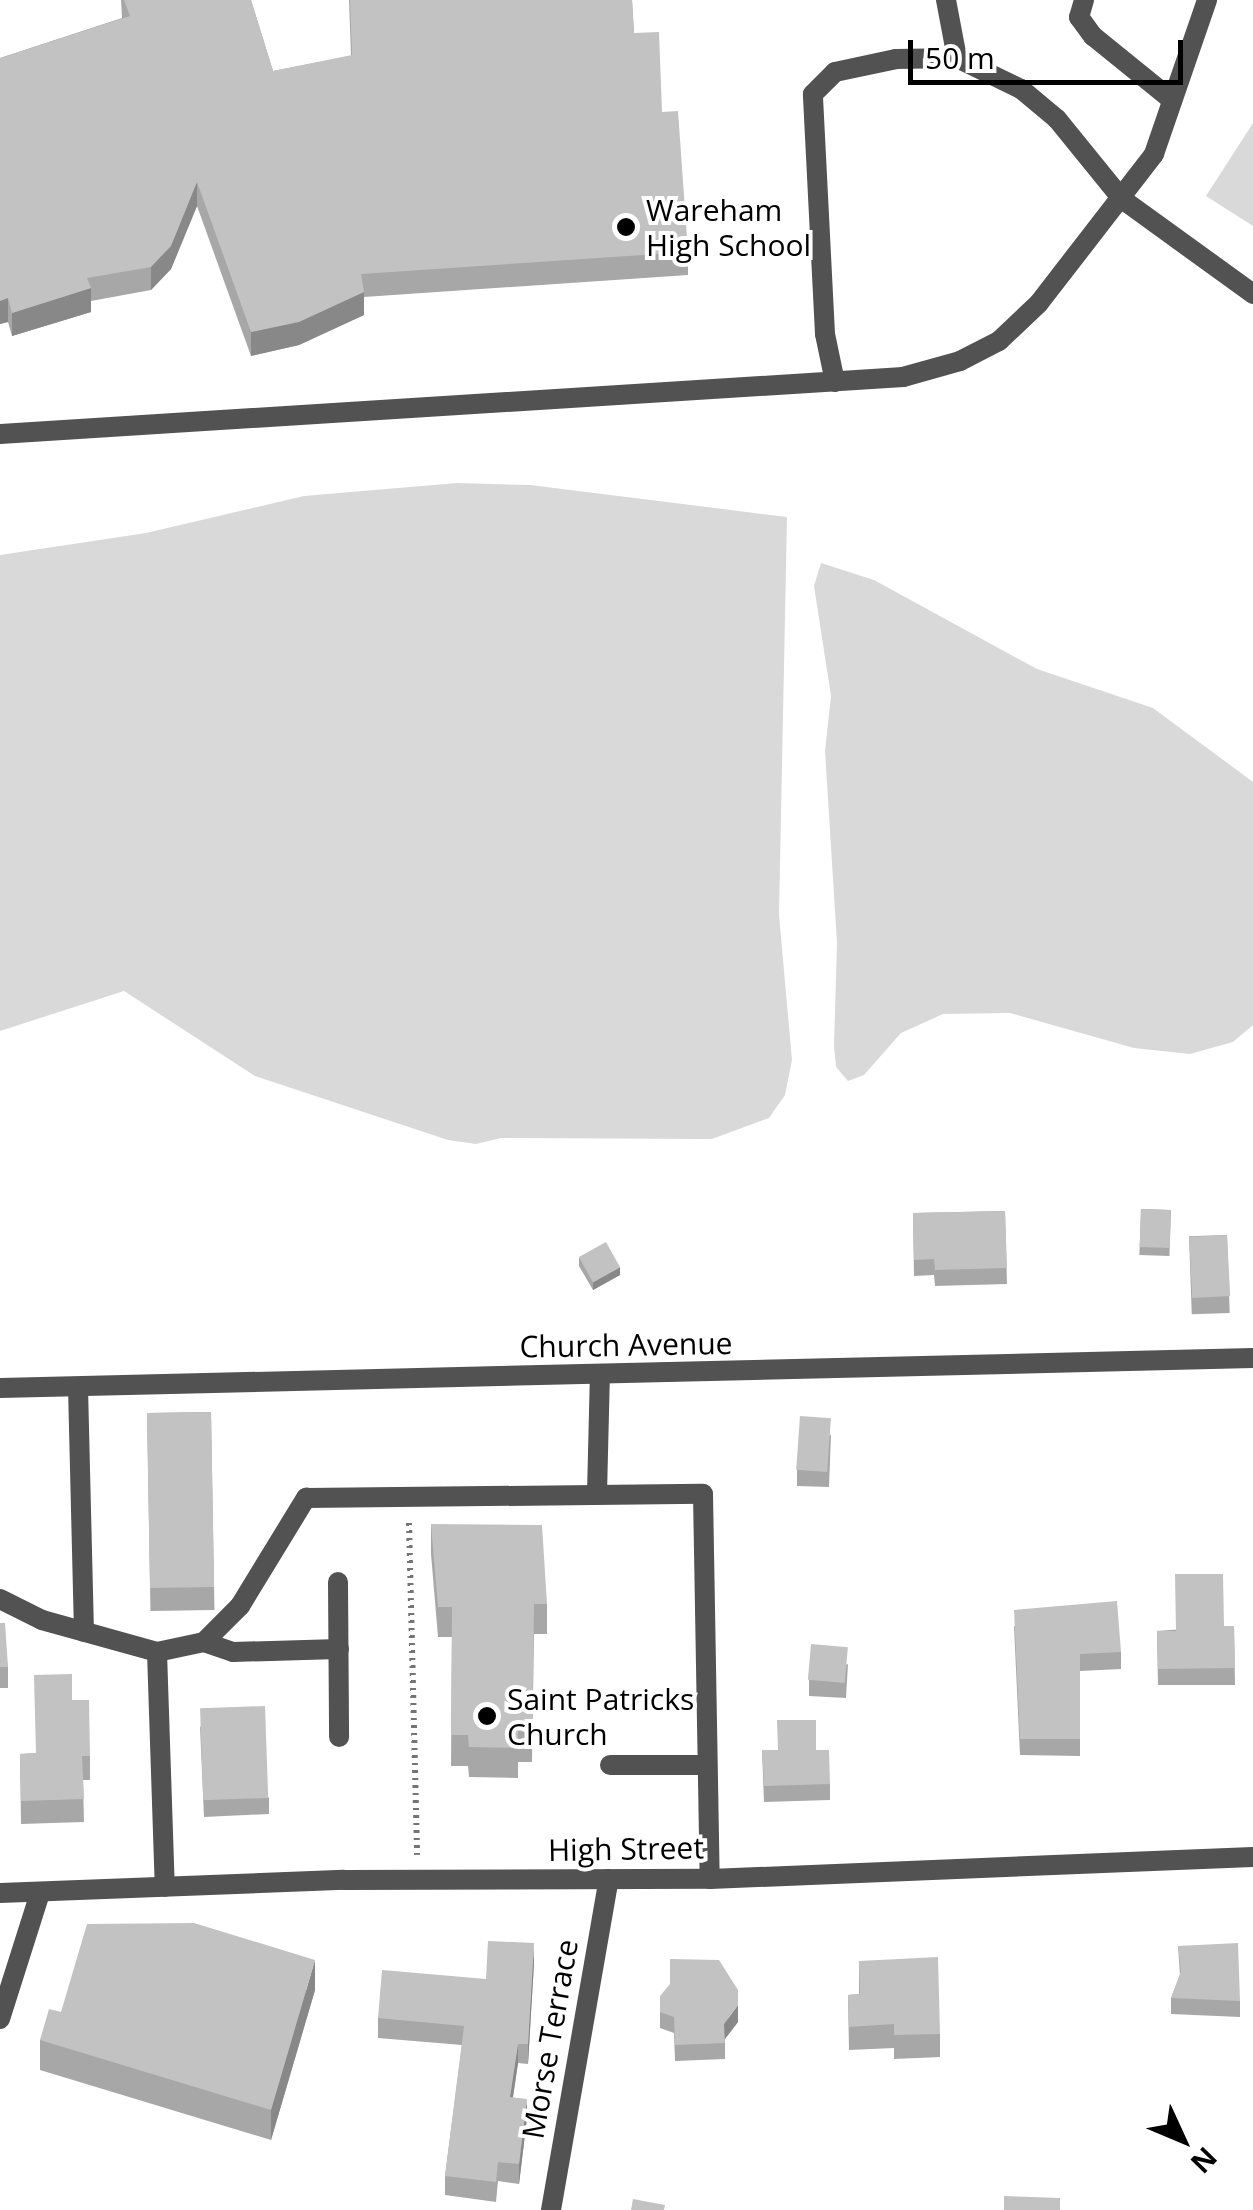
<!DOCTYPE html>
<html>
<head>
<meta charset="utf-8">
<style>
	body { margin:0 }
	#map { position:relative; width:1253px; height:2210px; overflow:hidden; background:#fff; font-family:"Open Sans",sans-serif }
	div>[style] { position:absolute }
	.green>* { inset:0; background:#d9d9d9 }
	.path>* { height:6px; margin-top:-3px; transform-origin:0; background:repeating-linear-gradient(90deg,#747474 0 2.5px,transparent 0 7.5px) }
	.service>* { height:20px; margin:-10px; padding:0 10px; transform-origin:10px; border-radius:10px; background:#525252 }
	.minor>* { height:20px; margin:-10px; padding:0 10px; transform-origin:10px; border-radius:10px; background:#525252 }
	.wall>* { inset:0; background:#a7a7a7; transform-origin:0 0 }
	.shaded-wall>* { inset:0; background:#888 }
	.building>* { inset:0; background:#c2c2c2; transform-origin:0 0 }
	.dots>* { width:28px; height:28px; translate:-50% -50%; box-sizing:border-box; border:5px solid #fff; border-radius:50% }
	span { translate:-50% -50%; white-space:nowrap; text-align:center; line-height:1.15; -webkit-text-stroke:8px #fff; paint-order:stroke }
	.poi-label { font-size:30px; color:#000 }
	.left { translate:0 -50%; text-align:left }
	.street-label { font-size:30px; color:#000 }
	.north { position:absolute; left:1133px; top:2090px; width:100px; height:100px; -webkit-text-stroke:8px #fff; paint-order:stroke; rotate:134deg; font-size:28px; font-weight:700; line-height:40px; text-align:center; color:#000 }
	.north::after { content:''; display:block; margin:auto; width:35px; height:45px; background:#000; clip-path:polygon(50% 0,100% 100%,50% 72%,0 100%) }
	.scale { position:absolute; left:908px; top:40px; width:275px; height:45px; box-sizing:border-box; border:5px solid #000; border-top:0; padding-left:12px; font-size:30px; line-height:35px; white-space:nowrap; color:#000; -webkit-text-stroke:8px #fff; paint-order:stroke }
</style>
</head>
<body>
<div id="map">
	<div class="green">
		<div style="clip-path:polygon(1253px 123px,1253px 226px,1206px 196px)"></div>
		<div style="clip-path:polygon(457px 483px,530px 485px,787px 517px,779px 915px,792px 1060px,785px 1095px,769px 1118px,712px 1139px,501px 1138px,476px 1144px,448px 1140px,255px 1076px,124px 991px,0 1031px,0 555px,146px 533px,304px 496px)"></div>
		<div style="clip-path:polygon(821px 563px,874px 580px,1037px 669px,1153px 708px,1253px 782px,1253px 1025px,1233px 1042px,1190px 1054px,1134px 1048px,1010px 1013px,943px 1014px,901px 1033px,864px 1075px,848px 1081px,836px 1067px,834px 1046px,837px 943px,825px 751px,831px 696px,814px 586px)"></div>
	</div>
	<div class="path">
		<div style="left:409px;top:1523px;width:332px;rotate:88.6deg"></div>
	</div>
	<div class="service">
		<div style="left:946px;top:0;width:59px;rotate:79.3deg"></div>
		<div style="left:1084px;top:0;width:18px;rotate:106deg"></div>
		<div style="left:1079px;top:17px;width:24px;rotate:54deg"></div>
		<div style="left:1093px;top:36px;width:102px;rotate:39deg"></div>
		<div style="left:835px;top:382px;width:49px;rotate:-101.8deg"></div>
		<div style="left:825px;top:334px;width:240px;rotate:-92.9deg"></div>
		<div style="left:813px;top:94px;width:31px;rotate:-45deg"></div>
		<div style="left:835px;top:72px;width:62px;rotate:-12deg"></div>
		<div style="left:896px;top:59px;width:61px;rotate:-0.9deg"></div>
		<div style="left:957px;top:58px;width:71px;rotate:25.8deg"></div>
		<div style="left:1021px;top:89px;width:47px;rotate:39.8deg"></div>
		<div style="left:1057px;top:119px;width:103px;rotate:50.9deg"></div>
		<div style="left:1122px;top:199px;width:162px;rotate:35.9deg"></div>
		<div style="left:0;top:434px;width:905px;rotate:-3.61deg"></div>
		<div style="left:903px;top:377px;width:59px;rotate:-15.7deg"></div>
		<div style="left:960px;top:361px;width:44px;rotate:-27.1deg"></div>
		<div style="left:999px;top:341px;width:55px;rotate:-43.5deg"></div>
		<div style="left:1039px;top:303px;width:188px;rotate:-52.3deg"></div>
		<div style="left:1154px;top:154px;width:163px;rotate:-71deg"></div>
		<div style="left:78px;top:1387px;width:245px;rotate:88.6deg"></div>
		<div style="left:597px;top:1494px;width:119px;rotate:-88.6deg"></div>
		<div style="left:338px;top:1582px;width:155px;rotate:89.6deg"></div>
		<div style="left:0;top:1599px;width:47px;rotate:26.6deg"></div>
		<div style="left:42px;top:1620px;width:119px;rotate:15.5deg"></div>
		<div style="left:157px;top:1652px;width:235px;rotate:88.1deg"></div>
		<div style="left:204px;top:1642px;width:31px;rotate:19deg"></div>
		<div style="left:233px;top:1652px;width:106px;rotate:-1.6deg"></div>
		<div style="left:157px;top:1652px;width:48px;rotate:-12deg"></div>
		<div style="left:204px;top:1642px;width:51px;rotate:-45deg"></div>
		<div style="left:240px;top:1606px;width:127px;rotate:-58.6deg"></div>
		<div style="left:306px;top:1498px;width:397px;rotate:-0.6deg"></div>
		<div style="left:703px;top:1494px;width:385px;rotate:89deg"></div>
		<div style="left:610px;top:1765px;width:94px"></div>
	</div>
	<div class="minor">
		<div style="left:0;top:1388px;width:1253px;rotate:-1.37deg"></div>
		<div style="left:0;top:1893px;width:344px;rotate:-2.2deg"></div>
		<div style="left:344px;top:1880px;width:366px;rotate:-0.2deg"></div>
		<div style="left:710px;top:1879px;width:543px;rotate:-2.32deg"></div>
		<div style="left:0;top:2019px;width:132px;rotate:-72.4deg"></div>
		<div style="left:551px;top:2210px;width:336px;rotate:-80.1deg"></div>
	</div>
	<div class="wall">
		<div style="clip-path:polygon(121px 0,251px 0,273px 71px,351px 56px,349px 0,632px 0,634px 33px,662px 112px,688px 252px,688px 275px,364px 297px,364px 315px,299px 345px,251px 356px,197px 206px,171px 269px,151px 290px,91px 301px,91px 312px,12px 336px,8px 322px,0 324px,0 58px,122px 18px)"></div>
		<div style="left:1141px;top:1209px;width:30px;height:46px;rotate:2deg"></div>
		<div style="clip-path:polygon(1005px 1211px,1007px 1284px,935px 1286px,934px 1275px,914px 1276px,913px 1213px)"></div>
		<div style="left:1227px;top:1235px;width:78px;height:38px;rotate:88deg"></div>
		<div style="clip-path:polygon(579px 1258px,620px 1275px,593px 1290px,579px 1266px)"></div>
		<div style="left:211px;top:1412px;width:198px;height:64px;rotate:89deg"></div>
		<div style="clip-path:polygon(831px 1434px,829px 1487px,797px 1486px,797px 1470px)"></div>
		<div style="clip-path:polygon(431px 1524px,547px 1604px,547px 1634px,534px 1634px,532px 1762px,518px 1762px,518px 1778px,469px 1777px,468px 1766px,451px 1766px,452px 1637px,438px 1637px,431px 1554px)"></div>
		<div style="clip-path:polygon(0 1623px,8px 1667px,8px 1688px,0 1688px)"></div>
		<div style="clip-path:polygon(1014px 1626px,1121px 1652px,1121px 1669px,1080px 1671px,1080px 1756px,1020px 1755px)"></div>
		<div style="clip-path:polygon(1224px 1626px,1234px 1626px,1235px 1685px,1158px 1685px,1157px 1631px)"></div>
		<div style="clip-path:polygon(848px 1664px,846px 1698px,809px 1696px,809px 1680px)"></div>
		<div style="clip-path:polygon(72px 1700px,90px 1756px,90px 1780px,83px 1780px,84px 1822px,21px 1824px,20px 1754px,36px 1753px)"></div>
		<div style="clip-path:polygon(200px 1726px,269px 1798px,269px 1814px,204px 1817px)"></div>
		<div style="clip-path:polygon(762px 1750px,816px 1750px,830px 1784px,830px 1800px,764px 1802px)"></div>
		<div style="clip-path:polygon(1178px 1946px,1240px 2001px,1240px 2017px,1171px 2014px,1171px 1998px,1180px 1975px)"></div>
		<div style="clip-path:polygon(859px 1961px,940px 2034px,940px 2057px,894px 2059px,894px 2048px,849px 2050px,848px 1995px,859px 1994px)"></div>
		<div style="clip-path:polygon(534px 1963px,528px 2064px,518px 2063px,513px 2097px,527px 2118px,519px 2184px,498px 2181px,496px 2202px,445px 2195px,445px 2176px,462px 2045px,378px 2038px,378px 2018px)"></div>
		<div style="clip-path:polygon(315px 1990px,271px 2140px,40px 2070px,40px 2040px,61px 2012px)"></div>
		<div style="clip-path:polygon(660px 1996px,738px 2022px,725px 2039px,725px 2059px,675px 2061px,674px 2033px,660px 2028px)"></div>
	</div>
	<div class="shaded-wall">
		<div style="clip-path:polygon(197px 182px,197px 206px,171px 269px,151px 290px,151px 267px)"></div>
		<div style="clip-path:polygon(91px 288px,91px 312px,12px 336px,12px 313px)"></div>
		<div style="clip-path:polygon(364px 292px,364px 315px,299px 345px,251px 356px,251px 332px)"></div>
		<div style="clip-path:polygon(8px 298px,8px 322px,0 324px,0 301px)"></div>
		<div style="clip-path:polygon(620px 1267px,620px 1275px,593px 1290px,593px 1282px)"></div>
		<div style="clip-path:polygon(534px 1943px,534px 1963px,528px 2064px,528px 2044px)"></div>
		<div style="clip-path:polygon(315px 1960px,315px 1990px,271px 2140px,271px 2110px)"></div>
		<div style="clip-path:polygon(738px 2005px,738px 2022px,724px 2040px,724px 2024px)"></div>
		<div style="clip-path:polygon(518px 2044px,518px 2063px,510px 2116px,510px 2097px)"></div>
		<div style="clip-path:polygon(527px 2099px,527px 2118px,519px 2184px,519px 2164px)"></div>
	</div>
	<div class="building">
		<div style="clip-path:polygon(124px 0,251px 0,273px 71px,352px 55px,350px 0,632px 0,634px 33px,659px 32px,662px 112px,678px 111px,688px 252px,361px 274px,364px 292px,299px 322px,251px 332px,197px 182px,171px 246px,151px 267px,87px 278px,91px 288px,12px 313px,8px 298px,0 301px,0 58px,130px 16px)"></div>
		<div style="left:1141px;top:1209px;width:30px;height:38px;rotate:2deg"></div>
		<div style="clip-path:polygon(1005px 1211px,1007px 1268px,935px 1270px,934px 1259px,914px 1260px,913px 1213px)"></div>
		<div style="left:1227px;top:1235px;width:61px;height:38px;rotate:87deg"></div>
		<div style="left:606px;top:1242px;width:29px;height:31px;rotate:61deg"></div>
		<div style="left:211px;top:1412px;width:175px;height:64px;rotate:89deg"></div>
		<div style="left:800px;top:1416px;width:31px;height:54px;rotate:4deg"></div>
		<div style="clip-path:polygon(431px 1524px,542px 1525px,547px 1604px,534px 1604px,532px 1732px,518px 1731px,518px 1748px,469px 1747px,468px 1735px,451px 1735px,452px 1607px,438px 1607px)"></div>
		<div style="clip-path:polygon(1175px 1574px,1223px 1574px,1224px 1626px,1234px 1626px,1235px 1668px,1158px 1669px,1157px 1631px,1176px 1631px)"></div>
		<div style="clip-path:polygon(1117px 1601px,1121px 1652px,1080px 1654px,1080px 1739px,1020px 1739px,1014px 1610px)"></div>
		<div style="clip-path:polygon(0 1623px,5px 1623px,8px 1667px,0 1667px)"></div>
		<div style="left:811px;top:1644px;width:37px;height:36px;rotate:5deg"></div>
		<div style="clip-path:polygon(72px 1674px,72px 1700px,89px 1700px,90px 1756px,82px 1756px,84px 1799px,21px 1801px,20px 1754px,36px 1753px,34px 1675px)"></div>
		<div style="left:265px;top:1706px;width:92px;height:65px;rotate:88deg"></div>
		<div style="clip-path:polygon(777px 1720px,816px 1720px,816px 1750px,829px 1750px,830px 1784px,764px 1786px,762px 1750px,778px 1750px)"></div>
		<div style="clip-path:polygon(194px 1923px,315px 1960px,271px 2110px,40px 2040px,49px 2009px,61px 2012px,87px 1924px)"></div>
		<div style="clip-path:polygon(488px 1941px,534px 1943px,528px 2044px,518px 2044px,510px 2097px,527px 2099px,519px 2164px,498px 2162px,496px 2182px,445px 2176px,464px 2026px,378px 2018px,382px 1970px,486px 1979px)"></div>
		<div style="clip-path:polygon(1238px 1943px,1240px 2001px,1171px 1998px,1181px 1971px,1178px 1946px)"></div>
		<div style="clip-path:polygon(938px 1957px,940px 2034px,894px 2035px,894px 2024px,849px 2027px,848px 1995px,860px 1994px,859px 1961px)"></div>
		<div style="clip-path:polygon(670px 1959px,719px 1960px,738px 1990px,738px 2005px,724px 2024px,725px 2043px,675px 2045px,674px 2017px,660px 2012px,660px 1996px,670px 1984px)"></div>
		<div style="clip-path:polygon(1004px 2196px,1060px 2198px,1060px 2210px,1004px 2210px)"></div>
		<div style="clip-path:polygon(633px 2199px,665px 2205px,664px 2210px,631px 2210px)"></div>
	</div>
	<div class="dots">
		<div style="left:626px;top:227px;background:#000"></div>
		<div style="left:487px;top:1716px;background:#000"></div>
	</div>
	<div class="poi-label">
		<span class="left" style="left:646px;top:227px">Wareham<br>High School</span>
		<span class="left" style="left:507px;top:1716px">Saint Patricks<br>Church</span>
	</div>
	<div class="street-label">
		<span style="left:626px;top:1345px;rotate:-1deg">Church Avenue</span>
		<span style="left:626px;top:1849px;rotate:-1deg">High Street</span>
		<span style="left:550px;top:2039px;rotate:-80deg">Morse Terrace</span>
	</div>
	<div class="north">N</div>
	<div class="scale">50 m</div>
</div>
</body>
</html>
